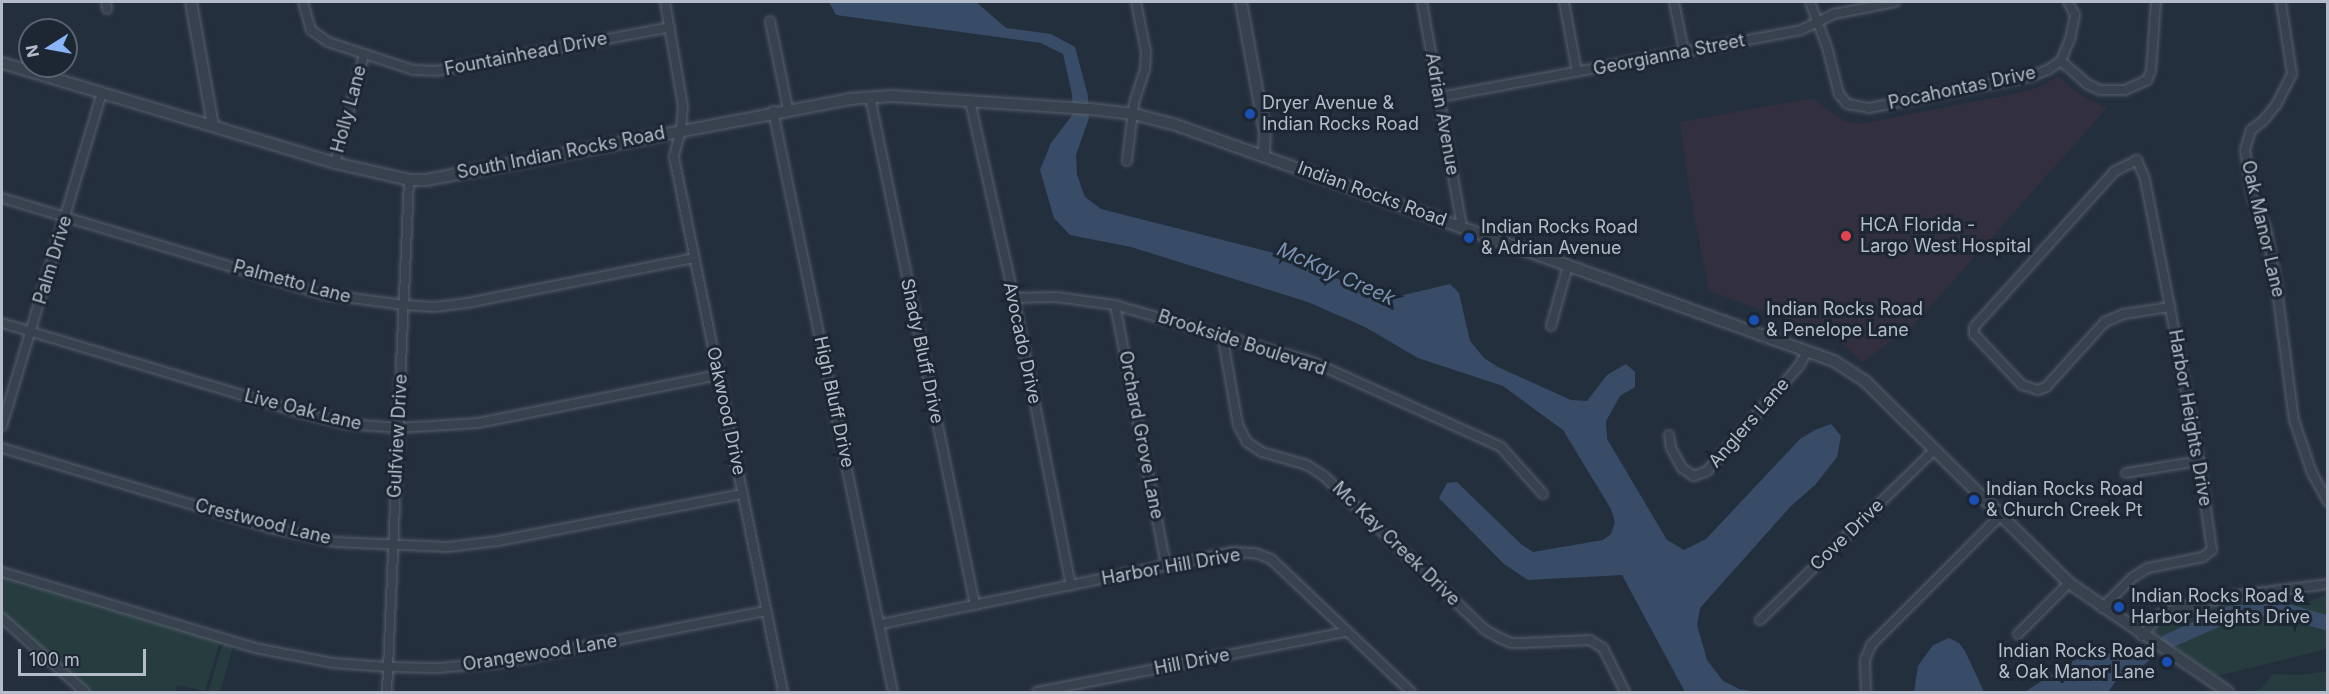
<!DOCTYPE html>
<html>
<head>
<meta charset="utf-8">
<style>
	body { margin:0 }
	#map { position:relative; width:2329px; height:694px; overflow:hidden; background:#242f3e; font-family:Inter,sans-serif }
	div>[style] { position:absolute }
	.medical>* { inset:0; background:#32303f }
	.green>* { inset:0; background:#263c3f }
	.water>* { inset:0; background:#394c67 }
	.river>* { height:15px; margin:-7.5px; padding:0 7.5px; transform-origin:7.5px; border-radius:7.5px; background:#394c67 }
	.roads { filter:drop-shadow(0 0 2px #565f6c) drop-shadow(0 0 2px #565f6c) }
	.minor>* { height:8px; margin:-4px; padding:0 4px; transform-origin:4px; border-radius:4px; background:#38414e }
	.tertiary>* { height:10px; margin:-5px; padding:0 5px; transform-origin:5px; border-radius:5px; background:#38414e }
	.dots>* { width:16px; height:16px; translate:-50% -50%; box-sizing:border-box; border:3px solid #1d2633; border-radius:50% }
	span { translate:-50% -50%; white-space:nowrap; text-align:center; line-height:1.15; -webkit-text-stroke:6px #1d2633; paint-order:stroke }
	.street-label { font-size:18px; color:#b4bcc9 }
	.poi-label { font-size:18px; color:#b4bcc9 }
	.left { translate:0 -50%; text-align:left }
	.right { translate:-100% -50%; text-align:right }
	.water-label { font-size:20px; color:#7c92b1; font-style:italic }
	.frame { position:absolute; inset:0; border:3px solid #b4bcc9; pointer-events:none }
	.north { position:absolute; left:18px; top:18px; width:60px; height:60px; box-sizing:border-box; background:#1d2633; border:2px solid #59626f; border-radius:50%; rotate:259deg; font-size:16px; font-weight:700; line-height:24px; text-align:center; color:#b4bcc9 }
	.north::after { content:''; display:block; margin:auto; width:21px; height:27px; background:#8ab4f8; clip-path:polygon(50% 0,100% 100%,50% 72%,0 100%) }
	.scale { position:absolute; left:18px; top:649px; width:128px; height:27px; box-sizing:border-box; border:3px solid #b4bcc9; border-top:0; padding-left:8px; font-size:18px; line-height:21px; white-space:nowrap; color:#b4bcc9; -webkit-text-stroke:4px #1d2633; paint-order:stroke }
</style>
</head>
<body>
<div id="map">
	<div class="medical">
		<div style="clip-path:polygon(2058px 76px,2082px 96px,2107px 108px,1914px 325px,1862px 362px,1835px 337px,1709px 291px,1688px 181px,1680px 122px,1812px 98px,1843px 121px,1860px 124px,2014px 94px,2039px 87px)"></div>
	</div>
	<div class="green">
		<div style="clip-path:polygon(2px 572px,221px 638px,205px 691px,177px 685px,175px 692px,85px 692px,2px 618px)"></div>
		<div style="clip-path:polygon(2327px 594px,2327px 649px,2217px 676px,2153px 632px,2163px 618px,2181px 611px,2232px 601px,2246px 609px,2278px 607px,2311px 601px)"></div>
		<div style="clip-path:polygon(223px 643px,233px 646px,221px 689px,216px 692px,208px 692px)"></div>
		<div style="clip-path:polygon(2327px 671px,2327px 692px,2252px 691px,2261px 689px,2273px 674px,2302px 675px)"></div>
	</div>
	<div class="water">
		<div style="clip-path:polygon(829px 2px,976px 2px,1006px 28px,1051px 34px,1075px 47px,1088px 96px,1089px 118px,1076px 155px,1077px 175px,1085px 197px,1101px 209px,1290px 257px,1383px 300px,1450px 284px,1459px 293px,1470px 341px,1484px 358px,1498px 367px,1571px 400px,1587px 401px,1607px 375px,1626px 364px,1635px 372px,1635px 387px,1620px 396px,1606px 421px,1607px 439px,1667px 540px,1684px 550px,1706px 539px,1800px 439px,1815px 430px,1831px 424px,1841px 436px,1837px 457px,1815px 485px,1790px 507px,1700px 608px,1697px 625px,1707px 660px,1723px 681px,1739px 689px,1758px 692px,1685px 692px,1622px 575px,1528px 580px,1504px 564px,1439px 498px,1447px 483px,1457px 482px,1522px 545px,1533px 552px,1603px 540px,1611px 534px,1615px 522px,1611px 509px,1563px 430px,1503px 386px,1418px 358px,1365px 327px,1308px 302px,1131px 247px,1070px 235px,1054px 218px,1040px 170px,1051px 143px,1073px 114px,1072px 94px,1063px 54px,1041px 43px,836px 15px)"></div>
		<div style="clip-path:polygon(1949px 638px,1959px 643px,1965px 651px,1984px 692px,1914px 692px,1918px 666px,1933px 645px)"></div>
		<div style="clip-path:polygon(2146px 648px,2156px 655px,2135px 672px,2118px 678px,2108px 692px,2025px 692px,2071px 662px,2098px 651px,2130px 658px)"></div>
	</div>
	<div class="river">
		<div style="left:2167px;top:641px;width:69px;rotate:-24deg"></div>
		<div style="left:2230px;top:613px;width:45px;rotate:-7.6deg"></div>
		<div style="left:2275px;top:607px;width:55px;rotate:16.8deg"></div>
	</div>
	<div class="roads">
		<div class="minor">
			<div style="left:106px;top:2px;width:7px;rotate:82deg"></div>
			<div style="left:303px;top:2px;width:29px;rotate:74deg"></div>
			<div style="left:311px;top:30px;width:21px;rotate:35deg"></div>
			<div style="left:328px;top:42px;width:89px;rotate:18.2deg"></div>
			<div style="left:413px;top:70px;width:23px;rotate:2deg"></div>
			<div style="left:436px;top:71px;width:238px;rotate:-10.6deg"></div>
			<div style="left:665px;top:2px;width:106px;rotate:80.2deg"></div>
			<div style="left:683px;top:106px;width:24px;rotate:95deg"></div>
			<div style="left:681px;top:130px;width:28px;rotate:105deg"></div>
			<div style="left:674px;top:157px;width:546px;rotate:78.48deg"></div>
			<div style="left:1422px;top:2px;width:229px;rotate:79.9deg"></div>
			<div style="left:1564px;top:2px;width:71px;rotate:79.5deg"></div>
			<div style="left:1674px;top:2px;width:50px;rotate:78.5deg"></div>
			<div style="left:1810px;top:2px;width:48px;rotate:69.3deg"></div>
			<div style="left:1827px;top:47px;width:49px;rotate:75.7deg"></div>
			<div style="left:1839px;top:94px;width:13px;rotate:51deg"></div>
			<div style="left:1847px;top:104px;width:22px;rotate:10deg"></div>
			<div style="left:1869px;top:108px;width:166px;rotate:-11.1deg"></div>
			<div style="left:2032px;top:76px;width:18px;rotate:-22deg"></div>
			<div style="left:2049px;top:69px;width:14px;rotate:-34deg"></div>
			<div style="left:2061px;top:61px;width:24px;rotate:-68deg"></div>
			<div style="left:2070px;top:39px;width:25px;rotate:-78deg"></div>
			<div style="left:2075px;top:15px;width:15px;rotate:-118deg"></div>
			<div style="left:2281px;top:2px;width:73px;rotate:81.3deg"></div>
			<div style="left:2292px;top:74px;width:35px;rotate:117deg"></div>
			<div style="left:2276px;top:105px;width:19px;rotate:129deg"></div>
			<div style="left:2264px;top:120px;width:16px;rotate:142deg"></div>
			<div style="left:2251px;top:130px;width:21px;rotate:107deg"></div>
			<div style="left:2245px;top:150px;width:49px;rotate:80.5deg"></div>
			<div style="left:2253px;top:198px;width:34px;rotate:67deg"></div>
			<div style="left:2266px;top:229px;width:54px;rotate:79.3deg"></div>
			<div style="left:2276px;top:282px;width:139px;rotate:82.6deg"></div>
			<div style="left:2294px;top:420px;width:56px;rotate:71.2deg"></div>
			<div style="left:2312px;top:473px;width:33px;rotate:61deg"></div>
			<div style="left:770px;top:21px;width:90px;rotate:78.4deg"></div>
			<div style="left:2061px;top:61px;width:35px;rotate:41deg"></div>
			<div style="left:2087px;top:84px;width:14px;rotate:25deg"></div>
			<div style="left:2100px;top:90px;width:25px"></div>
			<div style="left:2125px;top:90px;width:24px;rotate:-24deg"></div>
			<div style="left:2147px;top:80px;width:10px;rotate:-66deg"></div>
			<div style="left:2151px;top:71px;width:69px;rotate:-85.9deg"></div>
			<div style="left:870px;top:97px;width:519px;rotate:78.32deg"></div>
			<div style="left:1440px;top:97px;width:367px;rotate:-10.5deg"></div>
			<div style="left:1801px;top:30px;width:37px;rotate:-26deg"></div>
			<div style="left:1834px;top:14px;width:62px;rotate:-11.1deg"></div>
			<div style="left:970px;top:101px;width:202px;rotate:77.4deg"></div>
			<div style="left:1014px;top:298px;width:293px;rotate:78.8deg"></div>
			<div style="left:773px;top:111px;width:593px;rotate:78.33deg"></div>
			<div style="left:1127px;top:161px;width:58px;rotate:-83.1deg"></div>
			<div style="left:1134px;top:103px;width:36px;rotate:-72deg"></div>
			<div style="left:1145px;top:69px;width:17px;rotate:-87deg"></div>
			<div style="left:1146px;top:52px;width:51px;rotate:-101.3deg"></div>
			<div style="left:335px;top:163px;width:112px;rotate:-75deg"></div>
			<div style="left:2px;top:198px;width:334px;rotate:16.7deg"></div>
			<div style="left:322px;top:294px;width:83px;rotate:7.6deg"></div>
			<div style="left:404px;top:305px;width:30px;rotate:4deg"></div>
			<div style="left:434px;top:307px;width:38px;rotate:-7deg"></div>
			<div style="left:472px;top:302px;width:227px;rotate:-11.2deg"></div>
			<div style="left:1014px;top:298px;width:42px;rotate:-1.4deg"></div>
			<div style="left:1056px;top:297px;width:60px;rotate:7.7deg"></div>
			<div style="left:1115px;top:305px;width:206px;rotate:16.1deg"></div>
			<div style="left:1313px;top:362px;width:206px;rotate:24.3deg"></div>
			<div style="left:1501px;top:447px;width:63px;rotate:48.2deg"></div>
			<div style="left:1115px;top:305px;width:266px;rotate:78.9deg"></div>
			<div style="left:2px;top:323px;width:309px;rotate:16.7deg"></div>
			<div style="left:298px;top:412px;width:50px;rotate:13.8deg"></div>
			<div style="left:347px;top:424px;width:52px;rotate:4.4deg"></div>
			<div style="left:399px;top:428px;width:79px;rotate:-3.6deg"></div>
			<div style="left:478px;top:423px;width:245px;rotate:-11.3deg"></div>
			<div style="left:1551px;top:326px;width:63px;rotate:-74.4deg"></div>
			<div style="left:1222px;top:334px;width:92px;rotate:80deg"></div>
			<div style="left:1238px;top:425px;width:19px;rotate:62deg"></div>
			<div style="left:1247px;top:442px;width:18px;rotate:34deg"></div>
			<div style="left:1262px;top:452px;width:47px;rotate:16.1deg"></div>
			<div style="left:1307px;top:465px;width:20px;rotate:33deg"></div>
			<div style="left:1324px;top:476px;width:221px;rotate:43.7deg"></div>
			<div style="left:1484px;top:629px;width:16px;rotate:30deg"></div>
			<div style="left:1498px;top:637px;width:14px;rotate:25deg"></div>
			<div style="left:1511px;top:643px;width:11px"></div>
			<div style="left:1522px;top:643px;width:68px;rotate:-2.5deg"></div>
			<div style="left:1590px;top:640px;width:15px;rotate:32deg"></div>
			<div style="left:1603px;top:648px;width:49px;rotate:63.4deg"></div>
			<div style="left:2px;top:426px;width:348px;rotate:-73.3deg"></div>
			<div style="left:1669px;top:435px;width:13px;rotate:81deg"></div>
			<div style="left:1671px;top:448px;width:23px;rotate:61deg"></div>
			<div style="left:1682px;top:468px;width:14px;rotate:34deg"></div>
			<div style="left:1694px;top:476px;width:14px;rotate:-21deg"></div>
			<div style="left:1707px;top:471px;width:140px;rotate:-48.8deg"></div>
			<div style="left:1799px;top:366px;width:17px;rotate:-62deg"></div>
			<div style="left:2px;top:448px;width:281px;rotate:16.6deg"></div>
			<div style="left:271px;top:528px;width:66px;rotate:12.2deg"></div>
			<div style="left:336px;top:542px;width:112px;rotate:2.6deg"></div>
			<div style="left:448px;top:547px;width:50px;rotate:-6.8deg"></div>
			<div style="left:498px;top:541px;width:249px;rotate:-10.9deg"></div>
			<div style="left:2126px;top:473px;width:74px;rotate:-9.3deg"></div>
			<div style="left:2px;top:572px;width:264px;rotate:16.7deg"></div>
			<div style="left:255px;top:648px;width:79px;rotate:10.9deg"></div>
			<div style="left:333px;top:663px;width:55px;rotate:4.2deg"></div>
			<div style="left:388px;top:667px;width:50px;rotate:1.1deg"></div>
			<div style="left:438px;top:668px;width:67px;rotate:-5.1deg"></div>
			<div style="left:505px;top:662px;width:265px;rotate:-11.1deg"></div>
			<div style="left:2102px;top:608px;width:44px;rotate:-45deg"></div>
			<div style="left:2133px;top:577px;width:17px;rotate:-31deg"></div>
			<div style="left:2148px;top:568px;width:56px;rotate:-11.3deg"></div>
			<div style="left:2203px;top:557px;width:11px;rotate:-38deg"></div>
			<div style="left:2212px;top:550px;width:90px;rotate:-98.3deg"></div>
			<div style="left:2199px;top:461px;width:157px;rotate:-100.7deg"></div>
			<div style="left:2170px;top:307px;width:130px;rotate:-101.1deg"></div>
			<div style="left:2145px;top:179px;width:21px;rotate:-113deg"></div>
			<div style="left:2137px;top:160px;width:25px;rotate:153deg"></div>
			<div style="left:2115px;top:171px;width:210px;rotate:132.1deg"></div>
			<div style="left:1974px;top:327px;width:7px;rotate:90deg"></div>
			<div style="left:1974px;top:334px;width:70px;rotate:46.7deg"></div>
			<div style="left:2022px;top:385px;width:17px;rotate:17deg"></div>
			<div style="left:2038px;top:390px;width:9px;rotate:-21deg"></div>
			<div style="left:2046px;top:387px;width:88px;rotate:-47.8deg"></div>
			<div style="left:2105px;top:322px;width:21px;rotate:-23deg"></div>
			<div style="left:2124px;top:314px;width:47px;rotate:-8.7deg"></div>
			<div style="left:2px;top:618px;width:111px;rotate:41.7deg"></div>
			<div style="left:1760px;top:620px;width:243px;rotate:-44.3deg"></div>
			<div style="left:881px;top:624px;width:359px;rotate:-11.6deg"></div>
			<div style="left:1233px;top:552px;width:22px;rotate:3deg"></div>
			<div style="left:1255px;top:553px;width:17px;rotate:21deg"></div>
			<div style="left:1271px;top:559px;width:193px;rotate:43.5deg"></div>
			<div style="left:2018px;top:634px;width:72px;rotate:-45deg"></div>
			<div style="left:2142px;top:636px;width:27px;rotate:-51deg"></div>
			<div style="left:2159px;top:615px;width:22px;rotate:-21deg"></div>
			<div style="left:2180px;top:607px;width:61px;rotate:-11.3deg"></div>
			<div style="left:2240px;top:595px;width:89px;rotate:-7.1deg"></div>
			<div style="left:387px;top:692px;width:512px;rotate:-87.54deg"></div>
			<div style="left:1037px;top:692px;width:316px;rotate:-11deg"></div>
			<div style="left:1866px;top:692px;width:32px;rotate:-92deg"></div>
			<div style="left:1865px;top:660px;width:16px;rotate:-68deg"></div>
			<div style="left:1871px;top:645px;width:182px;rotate:-45deg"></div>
		</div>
		<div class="tertiary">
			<div style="left:191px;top:2px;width:125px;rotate:79.9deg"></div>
			<div style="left:1241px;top:2px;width:133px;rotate:79.6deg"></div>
			<div style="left:1265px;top:133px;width:22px;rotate:93deg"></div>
			<div style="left:2px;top:63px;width:348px;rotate:16.7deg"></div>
			<div style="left:335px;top:163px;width:76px;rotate:12.9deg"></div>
			<div style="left:409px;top:180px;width:17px"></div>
			<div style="left:426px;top:180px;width:431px;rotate:-10.8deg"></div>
			<div style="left:849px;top:99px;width:43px;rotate:-4deg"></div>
			<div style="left:892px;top:96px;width:198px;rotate:3.8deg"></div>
			<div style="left:1090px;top:109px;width:44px;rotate:6.5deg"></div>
			<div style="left:1134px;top:114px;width:43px;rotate:14.7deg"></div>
			<div style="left:1176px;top:125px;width:699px;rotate:19.73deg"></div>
			<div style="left:1834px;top:361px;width:37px;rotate:33deg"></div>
			<div style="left:1865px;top:381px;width:287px;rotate:44.7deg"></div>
			<div style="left:2069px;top:583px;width:193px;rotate:34.4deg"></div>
		</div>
	</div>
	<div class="dots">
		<div style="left:1250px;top:114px;background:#1a4fb4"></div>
		<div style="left:1846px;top:236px;background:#e0444e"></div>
		<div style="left:1469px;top:238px;background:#1a4fb4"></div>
		<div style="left:1754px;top:320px;background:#1a4fb4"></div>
		<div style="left:1974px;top:500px;background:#1a4fb4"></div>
		<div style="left:2119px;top:607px;background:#1a4fb4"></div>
		<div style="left:2167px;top:662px;background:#1a4fb4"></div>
	</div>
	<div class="street-label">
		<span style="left:526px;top:54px;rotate:-11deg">Fountainhead Drive</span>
		<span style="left:1669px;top:55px;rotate:-11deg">Georgianna Street</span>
		<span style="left:1962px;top:88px;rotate:-12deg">Pocahontas Drive</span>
		<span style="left:349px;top:109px;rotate:-75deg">Holly Lane</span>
		<span style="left:1442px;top:114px;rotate:80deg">Adrian Avenue</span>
		<span style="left:561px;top:153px;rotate:-11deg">South Indian Rocks Road</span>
		<span style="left:1372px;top:194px;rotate:20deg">Indian Rocks Road</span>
		<span style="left:2263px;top:229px;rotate:77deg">Oak Manor Lane</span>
		<span style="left:53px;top:260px;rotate:-73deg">Palm Drive</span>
		<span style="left:292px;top:282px;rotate:15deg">Palmetto Lane</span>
		<span style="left:1022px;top:343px;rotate:78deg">Avocado Drive</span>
		<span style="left:1242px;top:343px;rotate:18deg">Brookside Boulevard</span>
		<span style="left:922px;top:351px;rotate:78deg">Shady Bluff Drive</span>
		<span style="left:834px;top:402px;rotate:78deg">High Bluff Drive</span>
		<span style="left:303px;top:410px;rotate:14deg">Live Oak Lane</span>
		<span style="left:726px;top:411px;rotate:78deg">Oakwood Drive</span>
		<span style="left:2190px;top:418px;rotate:80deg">Harbor Heights Drive</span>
		<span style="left:1749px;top:423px;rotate:-49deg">Anglers Lane</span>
		<span style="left:1141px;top:435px;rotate:79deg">Orchard Grove Lane</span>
		<span style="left:398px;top:436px;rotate:-87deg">Gulfview Drive</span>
		<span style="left:263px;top:522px;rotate:14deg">Crestwood Lane</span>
		<span style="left:1847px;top:535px;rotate:-44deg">Cove Drive</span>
		<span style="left:1396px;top:544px;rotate:44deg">Mc Kay Creek Drive</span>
		<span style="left:1171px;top:567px;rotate:-10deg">Harbor Hill Drive</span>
		<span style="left:540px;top:653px;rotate:-9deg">Orangewood Lane</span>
		<span style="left:1192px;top:662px;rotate:-11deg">Hill Drive</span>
	</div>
	<div class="poi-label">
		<span class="left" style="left:1262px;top:114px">Dryer Avenue &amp;<br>Indian Rocks Road</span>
		<span class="left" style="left:1860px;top:236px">HCA Florida -<br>Largo West Hospital</span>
		<span class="left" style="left:1481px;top:238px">Indian Rocks Road<br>&amp; Adrian Avenue</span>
		<span class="left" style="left:1766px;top:320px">Indian Rocks Road<br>&amp; Penelope Lane</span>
		<span class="left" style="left:1986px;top:500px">Indian Rocks Road<br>&amp; Church Creek Pt</span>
		<span class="left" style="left:2131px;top:607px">Indian Rocks Road &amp;<br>Harbor Heights Drive</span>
		<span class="right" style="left:2155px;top:662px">Indian Rocks Road<br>&amp; Oak Manor Lane</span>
	</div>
	<div class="water-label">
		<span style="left:1336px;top:274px;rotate:24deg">McKay Creek</span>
	</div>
	<div class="frame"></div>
	<div class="north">N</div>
	<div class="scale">100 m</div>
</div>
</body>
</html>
